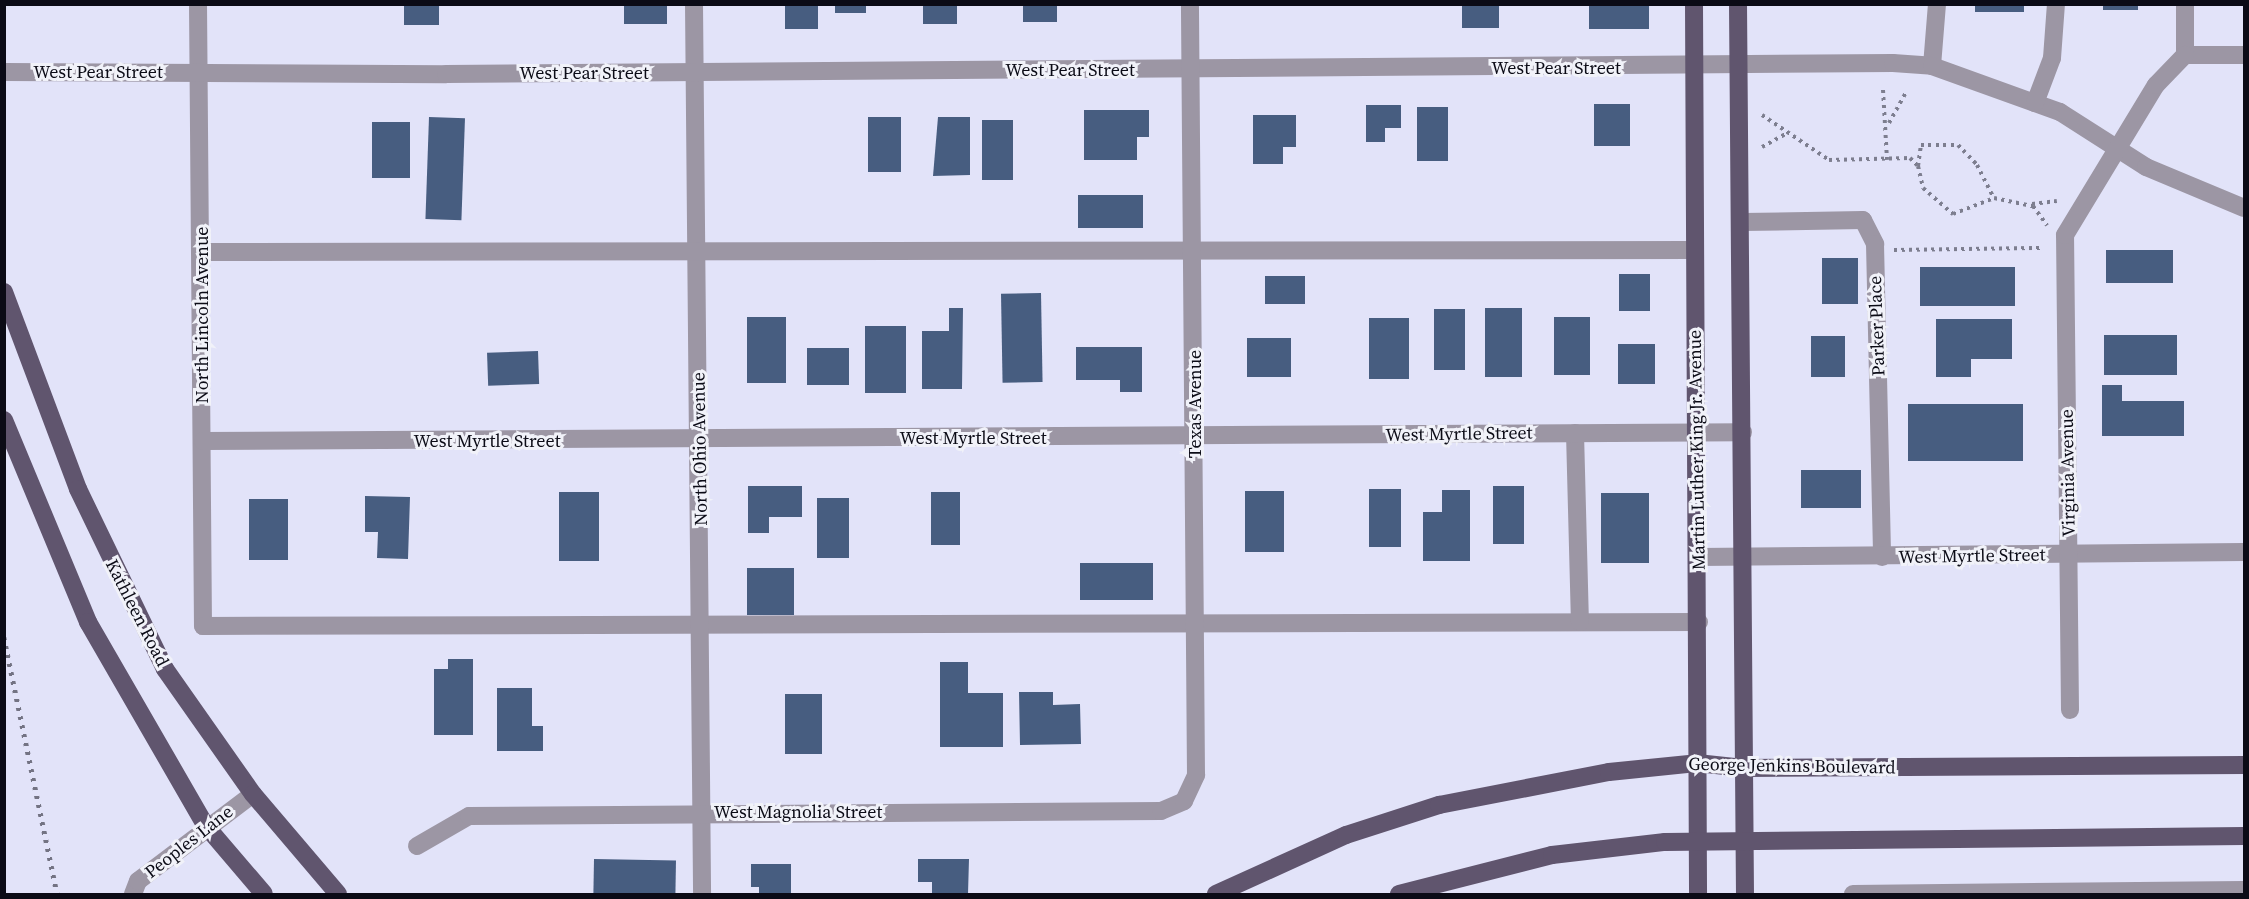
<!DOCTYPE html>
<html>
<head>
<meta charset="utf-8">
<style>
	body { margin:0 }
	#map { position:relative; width:2249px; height:899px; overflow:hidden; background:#e2e3f9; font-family:"Source Serif 4",serif }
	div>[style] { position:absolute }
	.building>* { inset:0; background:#475d80; transform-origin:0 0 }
	.path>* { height:4px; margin-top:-2px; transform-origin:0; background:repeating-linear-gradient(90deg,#7d7e8f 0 3px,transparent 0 7.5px) }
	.minor>* { height:18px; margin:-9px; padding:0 9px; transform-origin:9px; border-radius:9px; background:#9c96a4 }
	.major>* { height:18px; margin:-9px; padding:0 9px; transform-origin:9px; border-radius:9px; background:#60556e }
	.rail>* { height:4.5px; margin-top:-2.25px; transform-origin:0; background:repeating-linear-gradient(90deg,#737383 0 3px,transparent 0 9px) }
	span { translate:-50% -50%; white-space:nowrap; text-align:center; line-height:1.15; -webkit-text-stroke:6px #f1f2f9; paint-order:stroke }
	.street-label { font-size:18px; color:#0b0b16 }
	.frame { position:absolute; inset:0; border:6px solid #0b0b16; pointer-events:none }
</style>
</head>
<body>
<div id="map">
	<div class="building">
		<div style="left:404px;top:4px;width:35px;height:21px"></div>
		<div style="left:624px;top:4px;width:43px;height:20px"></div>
		<div style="left:785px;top:4px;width:33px;height:25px"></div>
		<div style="left:835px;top:4px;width:31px;height:9px"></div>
		<div style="left:923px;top:4px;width:34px;height:20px"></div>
		<div style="left:1023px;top:4px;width:34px;height:18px"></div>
		<div style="left:1462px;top:4px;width:37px;height:24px"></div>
		<div style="left:1589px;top:4px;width:60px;height:25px"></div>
		<div style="left:1975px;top:4px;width:49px;height:8px"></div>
		<div style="left:2103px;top:4px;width:35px;height:6px"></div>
		<div style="left:1594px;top:104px;width:36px;height:42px"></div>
		<div style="clip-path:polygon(1366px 105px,1401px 105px,1401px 128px,1385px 128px,1385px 142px,1366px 142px)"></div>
		<div style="left:1417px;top:107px;width:31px;height:54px"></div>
		<div style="clip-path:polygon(1084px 110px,1149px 110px,1149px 137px,1137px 137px,1137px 160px,1084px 160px)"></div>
		<div style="clip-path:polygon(1253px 115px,1296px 115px,1296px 147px,1283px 147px,1283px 164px,1253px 164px)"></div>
		<div style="left:429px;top:117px;width:36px;height:102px;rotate:2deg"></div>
		<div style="left:868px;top:117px;width:33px;height:55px"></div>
		<div style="clip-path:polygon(938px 117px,970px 117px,970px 175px,933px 176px)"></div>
		<div style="left:982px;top:120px;width:31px;height:60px"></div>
		<div style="left:372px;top:122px;width:38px;height:56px"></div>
		<div style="left:1078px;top:195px;width:65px;height:33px"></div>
		<div style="left:2106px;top:250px;width:67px;height:33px"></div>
		<div style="left:1822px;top:258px;width:36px;height:46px"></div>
		<div style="left:1920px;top:267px;width:95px;height:39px"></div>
		<div style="left:1619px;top:274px;width:31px;height:37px"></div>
		<div style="left:1265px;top:276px;width:40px;height:28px"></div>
		<div style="left:1041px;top:293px;width:89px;height:40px;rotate:89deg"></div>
		<div style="clip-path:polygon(949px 308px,963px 308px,962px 389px,922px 389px,922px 331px,949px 331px)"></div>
		<div style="left:1485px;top:308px;width:37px;height:69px"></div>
		<div style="left:1434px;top:309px;width:31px;height:61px"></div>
		<div style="left:747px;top:317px;width:39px;height:66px"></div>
		<div style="left:1554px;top:317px;width:36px;height:58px"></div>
		<div style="left:1369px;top:318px;width:40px;height:61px"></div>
		<div style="clip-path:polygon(1936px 319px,2012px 319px,2012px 359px,1971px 359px,1971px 377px,1936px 377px)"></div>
		<div style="left:865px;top:326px;width:41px;height:67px"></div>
		<div style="left:2104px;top:335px;width:73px;height:40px"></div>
		<div style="left:1811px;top:336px;width:34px;height:41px"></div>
		<div style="left:1247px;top:338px;width:44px;height:39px"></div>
		<div style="left:1618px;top:344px;width:37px;height:40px"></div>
		<div style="clip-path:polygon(1076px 347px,1142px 347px,1142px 392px,1120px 392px,1120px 380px,1076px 380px)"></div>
		<div style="left:807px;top:348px;width:42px;height:37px"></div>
		<div style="left:538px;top:351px;width:33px;height:51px;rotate:88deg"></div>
		<div style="clip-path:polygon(2102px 385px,2122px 385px,2122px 401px,2184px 401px,2184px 436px,2102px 436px)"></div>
		<div style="left:1908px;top:404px;width:115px;height:57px"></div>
		<div style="left:1801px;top:470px;width:60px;height:38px"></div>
		<div style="clip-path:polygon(748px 486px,802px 486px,802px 517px,769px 517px,769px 533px,748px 533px)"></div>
		<div style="left:1493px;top:486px;width:31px;height:58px"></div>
		<div style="left:1369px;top:489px;width:32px;height:58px"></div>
		<div style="clip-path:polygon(1442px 490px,1470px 490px,1470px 561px,1423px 561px,1423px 512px,1442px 512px)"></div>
		<div style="left:1245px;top:491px;width:39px;height:61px"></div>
		<div style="left:559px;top:492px;width:40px;height:69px"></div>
		<div style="left:931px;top:492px;width:29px;height:53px"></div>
		<div style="left:1601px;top:493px;width:48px;height:70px"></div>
		<div style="clip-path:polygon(365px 496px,410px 497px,408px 559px,377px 558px,378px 532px,365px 532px)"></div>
		<div style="left:817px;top:498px;width:32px;height:60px"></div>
		<div style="left:249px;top:499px;width:39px;height:61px"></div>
		<div style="left:1153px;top:563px;width:37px;height:73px;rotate:90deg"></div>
		<div style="left:794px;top:568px;width:47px;height:47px;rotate:90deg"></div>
		<div style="clip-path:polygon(448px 659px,473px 659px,473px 735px,434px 735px,434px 669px,448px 669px)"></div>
		<div style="clip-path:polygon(940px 662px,968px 662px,968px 693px,1003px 693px,1003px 747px,940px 747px)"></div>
		<div style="clip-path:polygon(497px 688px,532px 688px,532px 726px,543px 726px,543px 751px,497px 751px)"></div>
		<div style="clip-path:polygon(1019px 692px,1053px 692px,1053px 705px,1080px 704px,1081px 744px,1020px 745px)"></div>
		<div style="left:785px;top:694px;width:37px;height:60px"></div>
		<div style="left:594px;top:859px;width:82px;height:35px;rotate:1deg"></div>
		<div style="clip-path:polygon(918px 859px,969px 859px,968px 894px,932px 894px,932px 882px,918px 882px)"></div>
		<div style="clip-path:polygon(751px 864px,791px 864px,791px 894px,759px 894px,759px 887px,751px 887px)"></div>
	</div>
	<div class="path">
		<div style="left:1883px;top:90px;width:70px;rotate:86.7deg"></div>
		<div style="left:1762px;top:115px;width:81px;rotate:33.9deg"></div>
		<div style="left:1829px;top:160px;width:81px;rotate:-1.4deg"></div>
		<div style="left:1910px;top:158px;width:11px;rotate:45deg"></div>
		<div style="left:1918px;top:166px;width:23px;rotate:77deg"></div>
		<div style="left:1923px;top:188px;width:40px;rotate:41deg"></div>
		<div style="left:1953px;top:214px;width:44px;rotate:-21.3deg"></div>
		<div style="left:1994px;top:198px;width:40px;rotate:12deg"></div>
		<div style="left:2033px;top:206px;width:24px;rotate:54deg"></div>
		<div style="left:1889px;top:123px;width:37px;rotate:-61deg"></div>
		<div style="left:1762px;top:147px;width:29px;rotate:-29deg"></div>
		<div style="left:1918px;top:166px;width:21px;rotate:-82deg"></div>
		<div style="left:1921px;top:145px;width:37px"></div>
		<div style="left:1958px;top:145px;width:28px;rotate:46deg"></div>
		<div style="left:1977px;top:165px;width:36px;rotate:63deg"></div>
		<div style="left:2032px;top:204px;width:25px;rotate:-7deg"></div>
		<div style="left:1894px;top:250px;width:150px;rotate:-0.8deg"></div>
	</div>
	<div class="minor">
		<div style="left:198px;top:4px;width:622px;rotate:89.54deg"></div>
		<div style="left:203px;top:626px;width:1496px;rotate:-0.15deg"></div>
		<div style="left:694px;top:4px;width:890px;rotate:89.48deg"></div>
		<div style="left:2185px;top:4px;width:51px;rotate:90deg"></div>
		<div style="left:2185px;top:55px;width:59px"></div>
		<div style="left:1932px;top:66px;width:62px;rotate:-85.4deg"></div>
		<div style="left:4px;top:72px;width:442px;rotate:0.3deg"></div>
		<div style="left:446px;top:74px;width:1447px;rotate:-0.44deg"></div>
		<div style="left:1893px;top:63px;width:39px;rotate:4deg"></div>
		<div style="left:1932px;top:66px;width:136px;rotate:19.8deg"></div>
		<div style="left:2060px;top:112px;width:102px;rotate:32.6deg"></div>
		<div style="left:2146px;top:167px;width:106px;rotate:22.7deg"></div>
		<div style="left:2035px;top:103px;width:48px;rotate:-69.3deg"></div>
		<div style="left:2052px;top:58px;width:54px;rotate:-85.8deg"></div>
		<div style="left:1742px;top:222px;width:121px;rotate:-0.9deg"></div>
		<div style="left:1863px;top:220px;width:27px;rotate:63deg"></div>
		<div style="left:1875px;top:244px;width:313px;rotate:88.7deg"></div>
		<div style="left:202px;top:252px;width:1493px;rotate:-0.08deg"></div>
		<div style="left:1575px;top:433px;width:189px;rotate:88.5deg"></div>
		<div style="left:203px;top:441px;width:1540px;rotate:-0.33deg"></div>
		<div style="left:1699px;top:557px;width:545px;rotate:-0.53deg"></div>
		<div style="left:2070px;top:710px;width:475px;rotate:-90.6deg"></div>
		<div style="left:2065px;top:235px;width:175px;rotate:-58.8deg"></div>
		<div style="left:2156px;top:85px;width:42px;rotate:-46deg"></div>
		<div style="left:417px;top:846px;width:60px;rotate:-30deg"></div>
		<div style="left:469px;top:816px;width:692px;rotate:-0.41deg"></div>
		<div style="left:1161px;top:811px;width:25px;rotate:-23deg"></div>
		<div style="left:1184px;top:801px;width:29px;rotate:-65deg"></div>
		<div style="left:1196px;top:775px;width:771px;rotate:-90.45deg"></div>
		<div style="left:133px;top:894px;width:14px;rotate:-69deg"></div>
		<div style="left:138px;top:881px;width:144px;rotate:-37.1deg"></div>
		<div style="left:1853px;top:894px;width:391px;rotate:-0.6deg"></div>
	</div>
	<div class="major">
		<div style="left:1694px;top:4px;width:890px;rotate:89.74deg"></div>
		<div style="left:1738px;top:4px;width:890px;rotate:89.55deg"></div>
		<div style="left:4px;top:292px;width:210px;rotate:69.4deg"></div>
		<div style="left:78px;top:489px;width:200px;rotate:64.2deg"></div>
		<div style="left:165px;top:669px;width:153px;rotate:54.9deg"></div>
		<div style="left:253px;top:794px;width:131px;rotate:49.6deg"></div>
		<div style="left:4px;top:420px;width:219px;rotate:67.4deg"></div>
		<div style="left:88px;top:622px;width:236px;rotate:60deg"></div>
		<div style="left:206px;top:826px;width:89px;rotate:49.5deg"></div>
		<div style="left:1216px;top:894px;width:143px;rotate:-24.4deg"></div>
		<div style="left:1346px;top:835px;width:98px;rotate:-17.9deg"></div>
		<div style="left:1439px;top:805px;width:173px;rotate:-11deg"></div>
		<div style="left:1609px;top:772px;width:88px;rotate:-5.8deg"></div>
		<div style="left:1697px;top:763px;width:47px;rotate:6.1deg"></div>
		<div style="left:1744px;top:768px;width:500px;rotate:-0.34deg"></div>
		<div style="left:1399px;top:894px;width:158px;rotate:-14.3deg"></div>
		<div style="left:1552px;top:855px;width:114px;rotate:-6.6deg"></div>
		<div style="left:1665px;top:842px;width:579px;rotate:-0.59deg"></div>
	</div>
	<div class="rail">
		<div style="left:4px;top:637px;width:262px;rotate:78.3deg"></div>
	</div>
	<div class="street-label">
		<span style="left:1556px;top:68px">West Pear Street</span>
		<span style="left:1070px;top:70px">West Pear Street</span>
		<span style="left:98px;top:72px">West Pear Street</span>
		<span style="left:584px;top:73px">West Pear Street</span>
		<span style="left:202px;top:315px;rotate:-90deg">North Lincoln Avenue</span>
		<span style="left:1877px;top:326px;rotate:-92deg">Parker Place</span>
		<span style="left:1195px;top:404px;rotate:-90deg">Texas Avenue</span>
		<span style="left:1459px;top:434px;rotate:-1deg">West Myrtle Street</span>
		<span style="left:973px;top:438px">West Myrtle Street</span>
		<span style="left:487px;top:441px">West Myrtle Street</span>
		<span style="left:700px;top:449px;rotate:-91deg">North Ohio Avenue</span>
		<span style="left:1697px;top:450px;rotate:-91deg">Martin Luther King Jr. Avenue</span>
		<span style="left:2068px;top:473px;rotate:-91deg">Virginia Avenue</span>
		<span style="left:1972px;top:556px;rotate:-1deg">West Myrtle Street</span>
		<span style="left:137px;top:613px;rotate:63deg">Kathleen Road</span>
		<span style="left:1792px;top:766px;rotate:1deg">George Jenkins Boulevard</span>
		<span style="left:798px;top:812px">West Magnolia Street</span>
		<span style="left:189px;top:842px;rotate:-38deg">Peoples Lane</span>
	</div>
	<div class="frame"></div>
</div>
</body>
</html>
